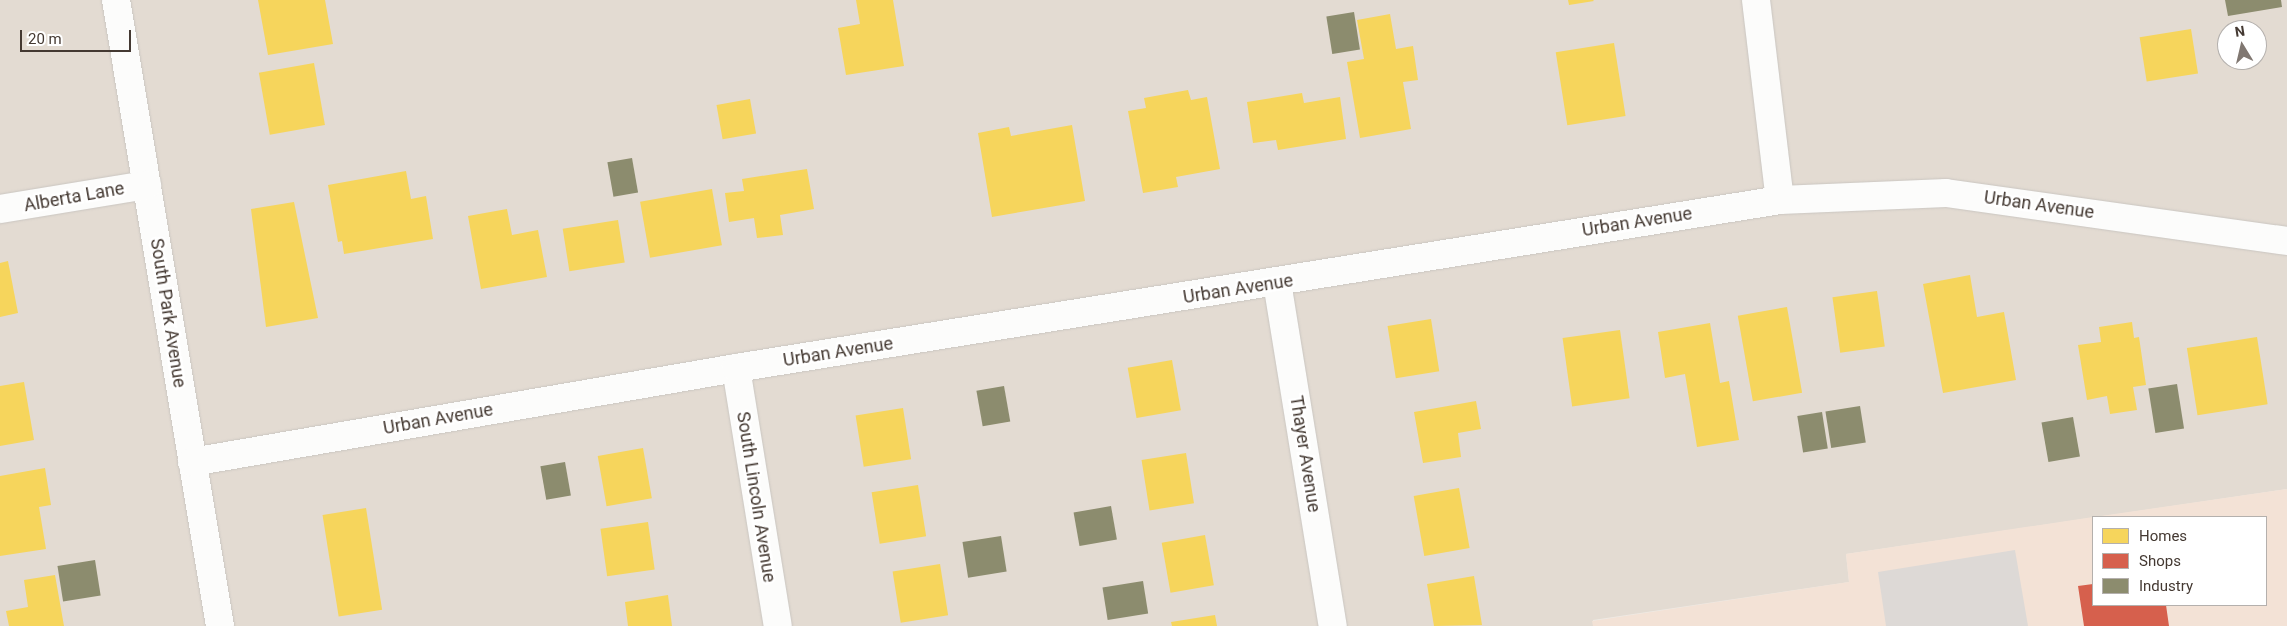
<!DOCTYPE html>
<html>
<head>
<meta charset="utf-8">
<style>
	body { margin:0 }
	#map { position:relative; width:2287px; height:626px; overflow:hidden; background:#eeeae5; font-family:Roboto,sans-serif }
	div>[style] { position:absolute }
	.residential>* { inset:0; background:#e3dbd2 }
	.commercial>* { inset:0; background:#f3e2d6 }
	.parking>* { inset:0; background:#ddd9d6 }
	.homes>* { inset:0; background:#f6d55c; transform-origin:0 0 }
	.shops>* { inset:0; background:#d6604d }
	.industry>* { inset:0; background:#8c8c6e; transform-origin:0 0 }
	.roads { filter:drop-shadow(0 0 1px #cac6c1) drop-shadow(0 0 1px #cac6c1) }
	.street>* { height:28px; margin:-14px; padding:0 14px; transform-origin:14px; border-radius:14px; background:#fcfcfb }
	span { translate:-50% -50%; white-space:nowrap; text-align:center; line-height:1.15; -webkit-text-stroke:5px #fff; paint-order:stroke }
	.street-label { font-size:18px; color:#443932 }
	.legend { position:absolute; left:2092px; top:516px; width:175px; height:90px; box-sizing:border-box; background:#fff; border:1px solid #b4b0ad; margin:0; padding:6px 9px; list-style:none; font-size:15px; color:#443932 }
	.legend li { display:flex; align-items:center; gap:10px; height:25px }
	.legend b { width:25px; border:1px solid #b4b0ad }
	.north { position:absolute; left:2217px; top:20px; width:50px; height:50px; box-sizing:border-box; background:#fff; border:1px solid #b4b0ad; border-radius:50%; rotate:351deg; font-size:14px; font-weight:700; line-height:20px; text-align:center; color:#443932 }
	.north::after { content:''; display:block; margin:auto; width:18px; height:22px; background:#807771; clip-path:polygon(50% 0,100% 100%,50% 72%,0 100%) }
	.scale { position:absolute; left:20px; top:30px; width:111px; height:22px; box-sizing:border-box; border:2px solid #443932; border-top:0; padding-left:6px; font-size:15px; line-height:18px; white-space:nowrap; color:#443932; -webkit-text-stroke:4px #fff; paint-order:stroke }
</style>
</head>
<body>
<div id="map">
	<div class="residential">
		<div style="clip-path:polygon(evenodd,0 0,2287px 0,2287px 489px,1846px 554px,1849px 582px,1593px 620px,1593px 626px,0 626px,0 0,2227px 30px,2257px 30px,2257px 60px,2227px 60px,2227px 30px)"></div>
	</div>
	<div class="commercial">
		<div style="clip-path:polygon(2287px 489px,2287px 626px,1593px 626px,1592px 621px,1849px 582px,1846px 554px,2093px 517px,2093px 605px,2266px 605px,2266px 517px,2094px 517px)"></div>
	</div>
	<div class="parking">
		<div style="clip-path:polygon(2015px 550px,2028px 626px,1886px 626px,1878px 572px)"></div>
	</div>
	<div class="homes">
		<div style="clip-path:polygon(258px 0,325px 0,333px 44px,268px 55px)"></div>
		<div style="clip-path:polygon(856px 0,893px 0,904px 66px,846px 75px,838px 28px,860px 24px)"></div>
		<div style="clip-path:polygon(1568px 0,1593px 0,1594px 1px,1569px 5px)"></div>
		<div style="clip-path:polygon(1390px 14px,1396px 49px,1413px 46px,1418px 80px,1403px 82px,1411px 129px,1360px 138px,1347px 62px,1364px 59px,1357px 20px)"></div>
		<div style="left:2191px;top:29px;width:45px;height:52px;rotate:81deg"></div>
		<div style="left:1614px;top:43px;width:74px;height:59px;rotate:81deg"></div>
		<div style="left:314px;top:63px;width:63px;height:56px;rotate:80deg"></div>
		<div style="clip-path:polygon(1188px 90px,1191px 100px,1207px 97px,1220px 169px,1176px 177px,1178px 187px,1143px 193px,1128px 111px,1146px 108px,1144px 98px)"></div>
		<div style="clip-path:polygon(1302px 93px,1304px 103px,1340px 97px,1346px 139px,1278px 150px,1276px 140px,1253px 143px,1247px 102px)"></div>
		<div style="left:750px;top:99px;width:35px;height:34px;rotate:80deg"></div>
		<div style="clip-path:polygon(1072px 125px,1085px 201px,992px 217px,978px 133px,1009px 127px,1011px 136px)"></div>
		<div style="clip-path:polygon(807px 169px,814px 209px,780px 215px,783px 235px,757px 238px,754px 218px,729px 222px,725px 193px,744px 191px,742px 179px)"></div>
		<div style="clip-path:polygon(406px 171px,411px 199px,426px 196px,433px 239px,344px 254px,342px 241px,338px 242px,328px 185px)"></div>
		<div style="left:712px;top:189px;width:57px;height:73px;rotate:80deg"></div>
		<div style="clip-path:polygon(294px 202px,318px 318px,266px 327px,251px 209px)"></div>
		<div style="clip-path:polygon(507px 209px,512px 235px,538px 230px,547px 277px,481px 289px,468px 216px)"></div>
		<div style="left:618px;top:220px;width:43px;height:56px;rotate:81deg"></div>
		<div style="clip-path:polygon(8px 261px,18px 313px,0 317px,0 263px)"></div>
		<div style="clip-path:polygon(1970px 275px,1977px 317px,2004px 312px,2016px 380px,1943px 393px,1923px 284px)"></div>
		<div style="left:1877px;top:291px;width:56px;height:45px;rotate:82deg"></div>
		<div style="left:1787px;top:307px;width:87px;height:50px;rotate:80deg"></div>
		<div style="left:1431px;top:319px;width:53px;height:44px;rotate:81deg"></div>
		<div style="clip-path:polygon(2132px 322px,2134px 338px,2139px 337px,2146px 385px,2133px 387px,2137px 410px,2110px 414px,2107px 396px,2087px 400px,2078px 345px,2101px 342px,2099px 327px)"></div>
		<div style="clip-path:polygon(1710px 323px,1720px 383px,1729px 381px,1739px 440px,1697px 447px,1685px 374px,1665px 378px,1658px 332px)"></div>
		<div style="left:1620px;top:330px;width:69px;height:58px;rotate:82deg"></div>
		<div style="left:2257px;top:337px;width:68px;height:71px;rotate:81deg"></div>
		<div style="left:1172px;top:360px;width:51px;height:45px;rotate:80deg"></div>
		<div style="clip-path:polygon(24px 382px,34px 440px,0 446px,0 386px)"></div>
		<div style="clip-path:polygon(1476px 401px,1481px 429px,1458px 433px,1461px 457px,1423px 463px,1414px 412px)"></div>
		<div style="left:903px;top:408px;width:52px;height:48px;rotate:81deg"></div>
		<div style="left:643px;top:448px;width:51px;height:46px;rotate:80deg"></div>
		<div style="left:1186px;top:453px;width:51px;height:45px;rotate:81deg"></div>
		<div style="clip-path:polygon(45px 468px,51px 505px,39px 507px,46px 549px,0 556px,0 476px)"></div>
		<div style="left:918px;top:485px;width:52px;height:47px;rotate:81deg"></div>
		<div style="left:1459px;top:488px;width:61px;height:46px;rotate:80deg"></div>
		<div style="left:366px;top:508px;width:103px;height:44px;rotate:81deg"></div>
		<div style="left:648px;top:522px;width:48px;height:48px;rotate:82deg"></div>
		<div style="left:1205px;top:535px;width:51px;height:44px;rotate:80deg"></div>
		<div style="left:940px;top:564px;width:52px;height:48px;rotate:81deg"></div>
		<div style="clip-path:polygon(55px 575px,64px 626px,9px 626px,6px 611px,28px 607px,24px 580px)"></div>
		<div style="clip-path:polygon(1474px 576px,1482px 625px,1434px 626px,1427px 584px)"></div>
		<div style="clip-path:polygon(668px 595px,672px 626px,628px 626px,625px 602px)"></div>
		<div style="clip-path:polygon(1215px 615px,1217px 626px,1172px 626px,1171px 622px)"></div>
	</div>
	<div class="shops">
		<div style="clip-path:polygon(2093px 584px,2093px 605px,2166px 605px,2169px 626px,2084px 626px,2078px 586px)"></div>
	</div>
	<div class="industry">
		<div style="clip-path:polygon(2225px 0,2281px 0,2282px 7px,2228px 16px)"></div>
		<div style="left:1354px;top:12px;width:38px;height:28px;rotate:81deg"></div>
		<div style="left:632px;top:158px;width:35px;height:25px;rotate:80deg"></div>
		<div style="left:2177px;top:384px;width:45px;height:29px;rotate:81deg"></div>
		<div style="left:1004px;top:386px;width:36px;height:28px;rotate:80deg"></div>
		<div style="left:1860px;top:406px;width:37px;height:35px;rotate:81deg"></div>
		<div style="left:1822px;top:412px;width:37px;height:25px;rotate:81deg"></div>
		<div style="left:2073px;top:417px;width:40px;height:32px;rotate:80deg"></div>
		<div style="left:565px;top:462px;width:34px;height:25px;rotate:80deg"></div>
		<div style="left:1111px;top:506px;width:34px;height:38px;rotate:80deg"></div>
		<div style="left:1001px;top:536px;width:36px;height:39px;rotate:81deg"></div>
		<div style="left:95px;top:560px;width:36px;height:38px;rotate:81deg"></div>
		<div style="left:1143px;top:581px;width:33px;height:41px;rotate:81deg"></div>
	</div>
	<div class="roads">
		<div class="street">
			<div style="left:116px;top:0;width:635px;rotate:80.57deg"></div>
			<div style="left:1756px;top:0;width:201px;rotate:83.2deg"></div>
			<div style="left:0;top:209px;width:149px;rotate:-9.3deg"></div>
			<div style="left:1277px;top:282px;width:349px;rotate:80.8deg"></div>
			<div style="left:736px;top:368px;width:261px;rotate:80.8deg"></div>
			<div style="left:192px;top:462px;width:552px;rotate:-9.8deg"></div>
			<div style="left:736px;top:368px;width:1057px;rotate:-9.14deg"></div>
			<div style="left:1780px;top:200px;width:166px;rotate:-2.4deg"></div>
			<div style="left:1946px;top:193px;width:344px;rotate:8deg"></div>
		</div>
	</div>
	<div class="street-label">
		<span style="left:74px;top:197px;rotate:-10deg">Alberta Lane</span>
		<span style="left:2039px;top:205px;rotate:8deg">Urban Avenue</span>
		<span style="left:1637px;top:222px;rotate:-9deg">Urban Avenue</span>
		<span style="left:1238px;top:289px;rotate:-9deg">Urban Avenue</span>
		<span style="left:168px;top:313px;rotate:81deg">South Park Avenue</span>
		<span style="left:838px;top:352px;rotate:-9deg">Urban Avenue</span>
		<span style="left:438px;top:419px;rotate:-10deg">Urban Avenue</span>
		<span style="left:1305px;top:454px;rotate:81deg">Thayer Avenue</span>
		<span style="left:756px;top:497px;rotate:81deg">South Lincoln Avenue</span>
	</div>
	<ul class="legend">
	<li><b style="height:14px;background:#f6d55c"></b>Homes</li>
	<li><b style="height:14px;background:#d6604d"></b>Shops</li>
	<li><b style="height:14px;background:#8c8c6e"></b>Industry</li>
	</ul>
	<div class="north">N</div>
	<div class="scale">20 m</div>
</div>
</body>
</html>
